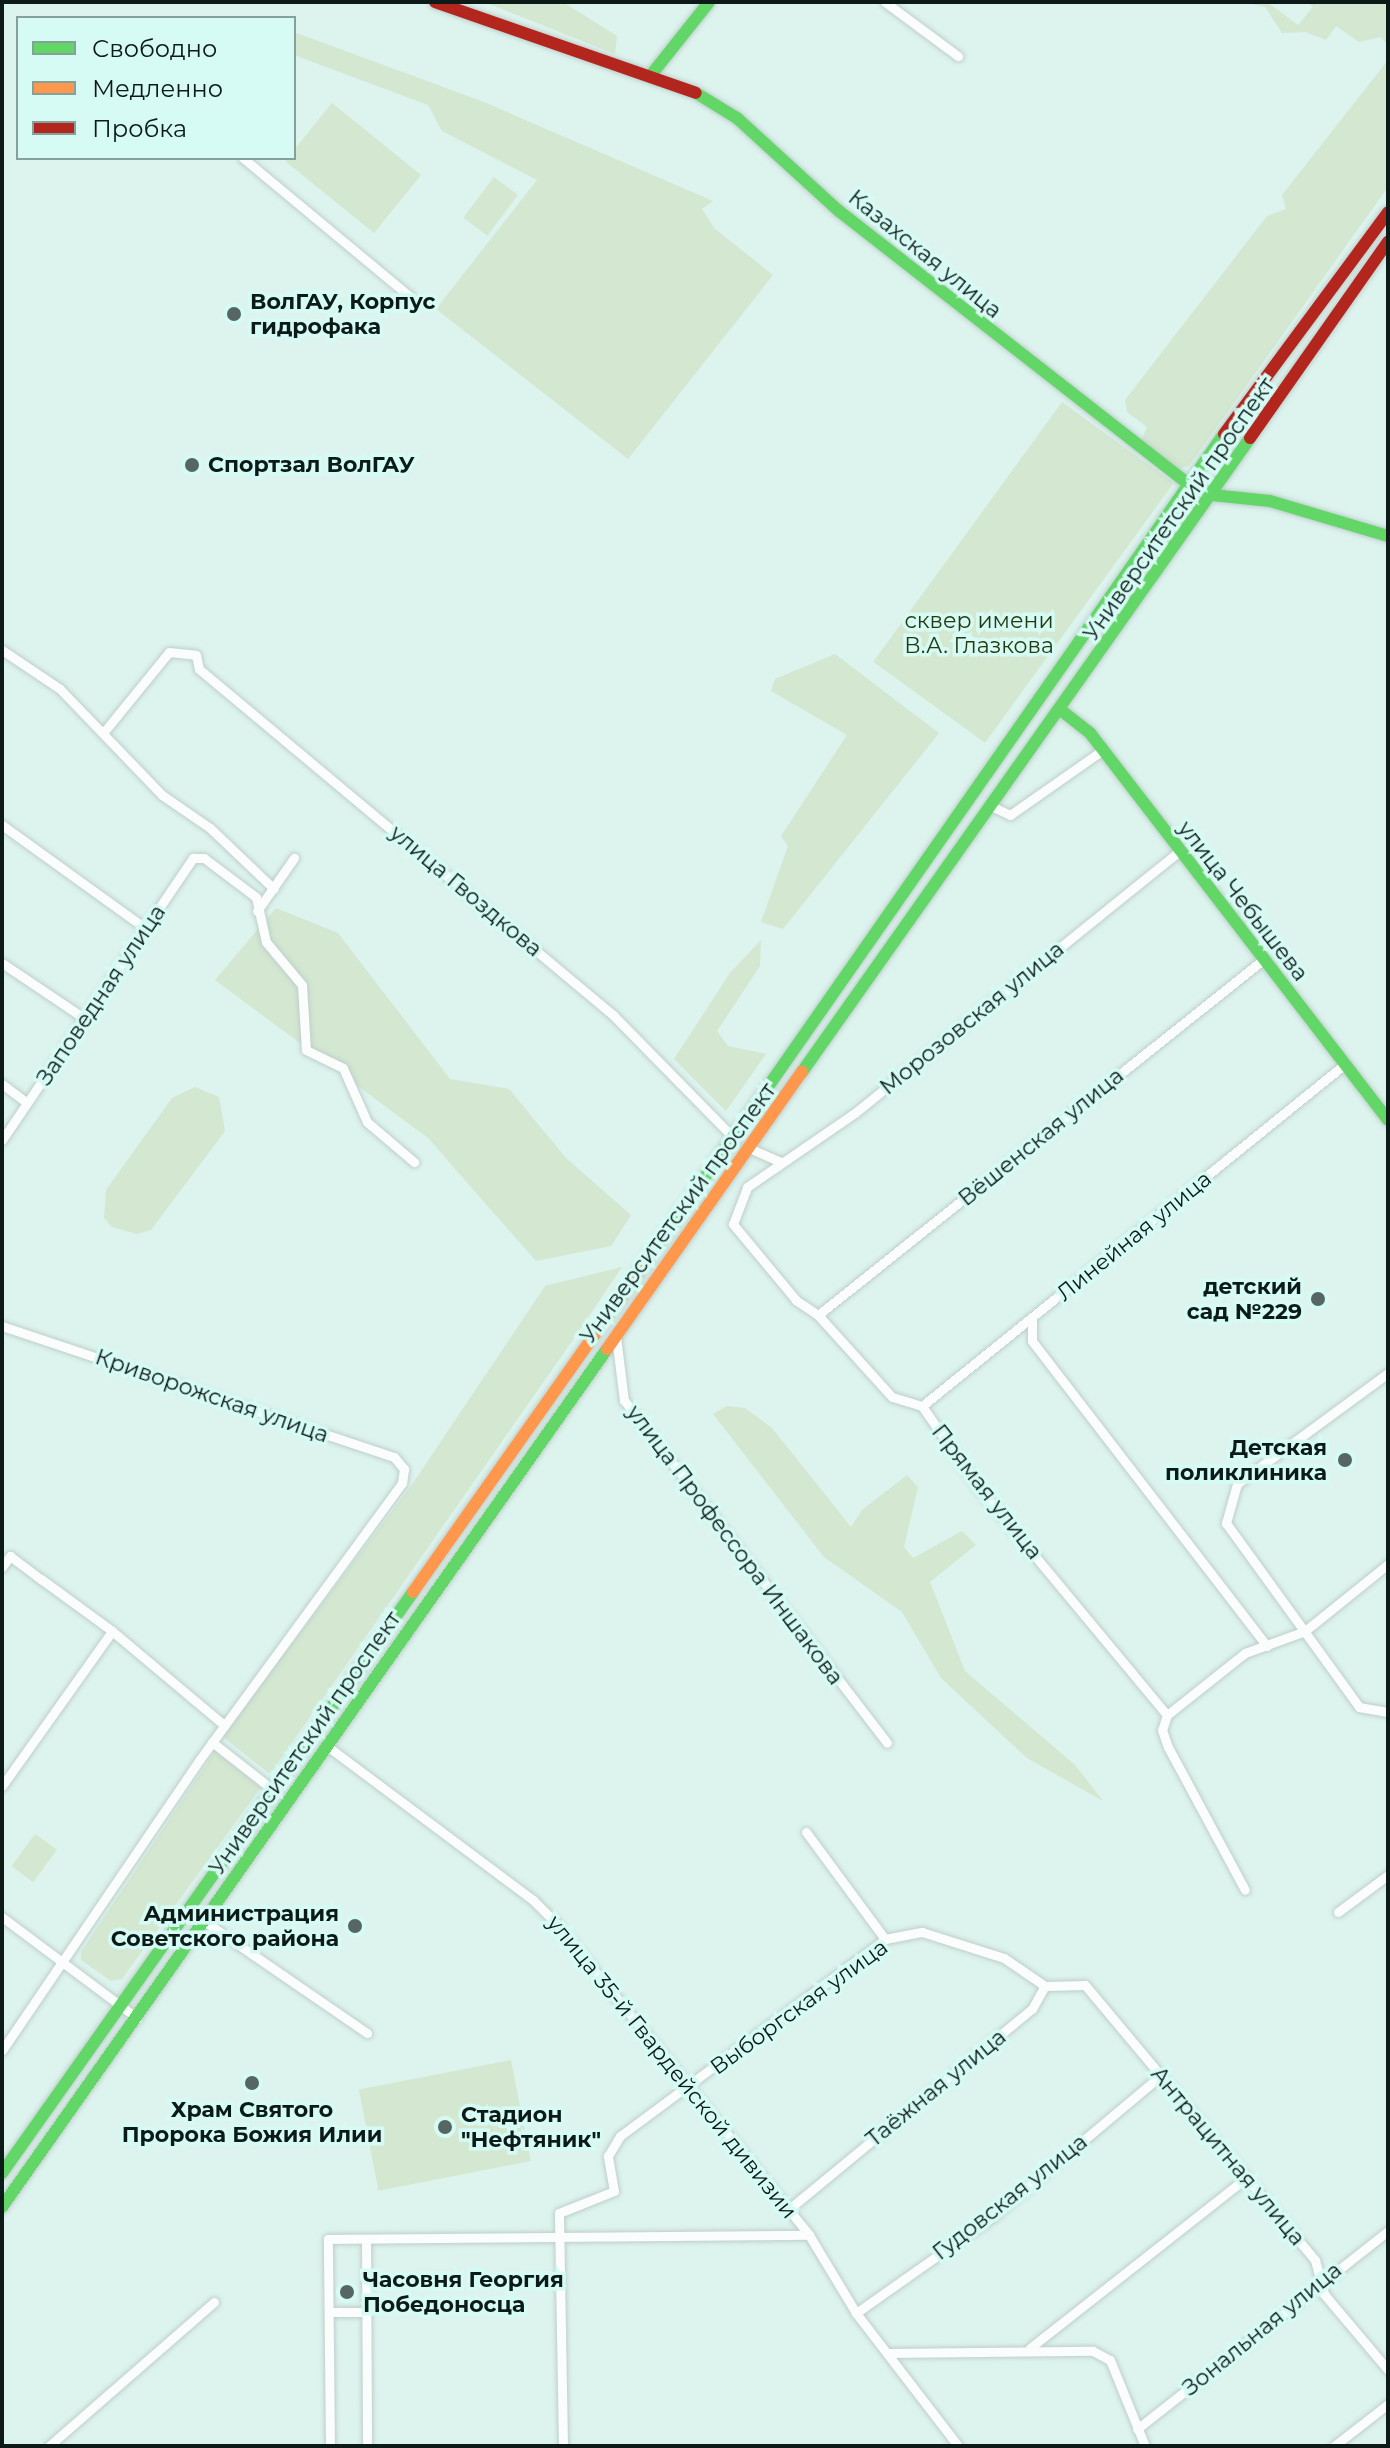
<!DOCTYPE html>
<html>
<head>
<meta charset="utf-8">
<style>
	body { margin:0 }
	#map { position:relative; width:1390px; height:2448px; overflow:hidden; background:#ddf3ee; font-family:Montserrat,sans-serif }
	div>[style] { position:absolute }
	.green>* { inset:0; background:#d3e7d1; transform-origin:0 0 }
	.roads { filter:drop-shadow(0 0 2px #becfcb) drop-shadow(0 0 2px #becfcb) }
	.street>* { height:9px; margin:-4.5px; padding:0 4.5px; transform-origin:4.5px; border-radius:4.5px; background:#fafdfc }
	.fast>* { height:12px; margin:-6px; padding:0 6px; transform-origin:6px; border-radius:6px; background:#63d668 }
	.slow>* { height:12px; margin:-6px; padding:0 6px; transform-origin:6px; border-radius:6px; background:#ff974d }
	.jam>* { height:12px; margin:-6px; padding:0 6px; transform-origin:6px; border-radius:6px; background:#b3261e }
	.dots>* { width:22px; height:22px; translate:-50% -50%; box-sizing:border-box; border:4px solid #d5fbf4; border-radius:50% }
	span { translate:-50% -50%; white-space:nowrap; text-align:center; line-height:1.15; -webkit-text-stroke:7px #d5fbf4; paint-order:stroke }
	.street-label { font-size:22px; color:#0c1a18 }
	.poi-label { font-size:22px; color:#0c1a18; font-weight:700 }
	.left { translate:0 -50%; text-align:left }
	.right { translate:-100% -50%; text-align:right }
	.park-label { font-size:22px; color:#253a10 }
	.frame { position:absolute; inset:0; border:4px solid #0c1a18; pointer-events:none }
	.legend { position:absolute; left:16px; top:16px; width:280px; height:144px; box-sizing:border-box; background:#d5fbf4; border:2px solid #85a19c; margin:0; padding:10px 14px; list-style:none; font-size:24px; color:#0c1a18 }
	.legend li { display:flex; align-items:center; gap:16px; height:40px }
	.legend b { width:40px; border:2px solid #85a19c }
</style>
</head>
<body>
<div id="map">
	<div class="green">
		<div style="clip-path:polygon(484px 2px,563px 2px,617px 36px,615px 54px)"></div>
		<div style="clip-path:polygon(1243px 2px,1267px 2px,1298px 25px,1313px 7px,1307px 2px,1388px 2px,1388px 46px,1381px 37px,1359px 42px,1336px 26px,1326px 40px,1305px 32px,1282px 33px,1265px 7px)"></div>
		<div style="clip-path:polygon(294px 32px,484px 102px,713px 201px,702px 209px,714px 228px,773px 275px,628px 459px,436px 309px,537px 180px,442px 131px,428px 105px,294px 55px)"></div>
		<div style="clip-path:polygon(1388px 60px,1388px 187px,1189px 466px,1174px 469px,1140px 444px,1147px 427px,1127px 412px,1125px 400px,1267px 216px,1286px 209px,1282px 195px)"></div>
		<div style="clip-path:polygon(332px 103px,421px 175px,374px 233px,285px 161px,294px 158px,294px 150px)"></div>
		<div style="left:494px;top:177px;width:30px;height:51px;rotate:37deg"></div>
		<div style="left:1062px;top:402px;width:138px;height:321px;rotate:36deg"></div>
		<div style="clip-path:polygon(835px 654px,939px 733px,783px 929px,761px 922px,788px 846px,781px 836px,847px 735px,771px 691px,775px 679px)"></div>
		<div style="clip-path:polygon(276px 908px,338px 933px,450px 1079px,509px 1089px,566px 1158px,631px 1215px,611px 1246px,536px 1261px,428px 1138px,215px 980px)"></div>
		<div style="clip-path:polygon(761px 940px,760px 966px,717px 1031px,728px 1046px,766px 1054px,726px 1111px,674px 1059px,730px 973px)"></div>
		<div style="clip-path:polygon(195px 1087px,219px 1097px,225px 1131px,151px 1230px,137px 1234px,112px 1227px,104px 1218px,106px 1190px,172px 1098px)"></div>
		<div style="clip-path:polygon(622px 1267px,577px 1334px,270px 1774px,222px 1736px,411px 1486px,545px 1286px)"></div>
		<div style="clip-path:polygon(727px 1406px,745px 1408px,772px 1428px,851px 1527px,862px 1510px,907px 1475px,918px 1487px,904px 1547px,913px 1558px,962px 1531px,976px 1545px,930px 1582px,965px 1671px,1075px 1765px,1103px 1801px,1027px 1758px,941px 1678px,902px 1612px,824px 1557px,713px 1414px)"></div>
		<div style="clip-path:polygon(215px 1751px,261px 1787px,122px 1979px,111px 1981px,81px 1960px,81px 1952px)"></div>
		<div style="left:35px;top:1834px;width:27px;height:40px;rotate:36deg"></div>
		<div style="left:511px;top:2060px;width:103px;height:155px;rotate:79deg"></div>
	</div>
	<div class="roads">
		<div class="street">
			<div style="left:885px;top:2px;width:91px;rotate:36.5deg"></div>
			<div style="left:243px;top:158px;width:224px;rotate:39.7deg"></div>
			<div style="left:2px;top:650px;width:70px;rotate:33.9deg"></div>
			<div style="left:60px;top:689px;width:147px;rotate:46.1deg"></div>
			<div style="left:162px;top:795px;width:58px;rotate:34.5deg"></div>
			<div style="left:210px;top:828px;width:88px;rotate:43.6deg"></div>
			<div style="left:103px;top:733px;width:104px;rotate:-50.8deg"></div>
			<div style="left:169px;top:652px;width:27px;rotate:6deg"></div>
			<div style="left:196px;top:655px;width:14px;rotate:78deg"></div>
			<div style="left:199px;top:669px;width:540px;rotate:39.89deg"></div>
			<div style="left:613px;top:1015px;width:175px;rotate:45.5deg"></div>
			<div style="left:993px;top:807px;width:19px;rotate:25deg"></div>
			<div style="left:1010px;top:815px;width:113px;rotate:-35deg"></div>
			<div style="left:2px;top:825px;width:176px;rotate:35.8deg"></div>
			<div style="left:257px;top:911px;width:65px;rotate:-55.1deg"></div>
			<div style="left:2px;top:963px;width:99px;rotate:33.9deg"></div>
			<div style="left:2px;top:1084px;width:31px;rotate:37deg"></div>
			<div style="left:2px;top:1140px;width:341px;rotate:-55.9deg"></div>
			<div style="left:193px;top:858px;width:11px"></div>
			<div style="left:204px;top:858px;width:65px;rotate:36.9deg"></div>
			<div style="left:256px;top:897px;width:46px;rotate:77.5deg"></div>
			<div style="left:266px;top:942px;width:56px;rotate:50.1deg"></div>
			<div style="left:302px;top:985px;width:65px;rotate:86.5deg"></div>
			<div style="left:306px;top:1050px;width:41px;rotate:25.9deg"></div>
			<div style="left:343px;top:1068px;width:59px;rotate:66deg"></div>
			<div style="left:367px;top:1122px;width:62px;rotate:40.4deg"></div>
			<div style="left:749px;top:1148px;width:35px;rotate:24deg"></div>
			<div style="left:818px;top:1315px;width:571px;rotate:-38.6deg"></div>
			<div style="left:1032px;top:1319px;width:22px;rotate:90deg"></div>
			<div style="left:1032px;top:1341px;width:385px;rotate:52.4deg"></div>
			<div style="left:2px;top:1326px;width:413px;rotate:18.5deg"></div>
			<div style="left:394px;top:1457px;width:16px;rotate:50deg"></div>
			<div style="left:404px;top:1469px;width:14px;rotate:98deg"></div>
			<div style="left:402px;top:1483px;width:342px;rotate:126.2deg"></div>
			<div style="left:200px;top:1759px;width:352px;rotate:124.2deg"></div>
			<div style="left:616px;top:1337px;width:64px;rotate:82.8deg"></div>
			<div style="left:624px;top:1400px;width:432px;rotate:52.5deg"></div>
			<div style="left:1388px;top:1373px;width:187px;rotate:143.7deg"></div>
			<div style="left:1237px;top:1484px;width:41px;rotate:105.8deg"></div>
			<div style="left:1226px;top:1523px;width:227px;rotate:54.1deg"></div>
			<div style="left:1359px;top:1707px;width:29px;rotate:10deg"></div>
			<div style="left:922px;top:1406px;width:544px;rotate:-38.96deg"></div>
			<div style="left:2px;top:1567px;width:14px;rotate:-54deg"></div>
			<div style="left:10px;top:1556px;width:39px;rotate:37deg"></div>
			<div style="left:41px;top:1579px;width:88px;rotate:36.2deg"></div>
			<div style="left:112px;top:1631px;width:146px;rotate:40deg"></div>
			<div style="left:1167px;top:1715px;width:296px;rotate:-129.7deg"></div>
			<div style="left:978px;top:1487px;width:98px;rotate:-124.7deg"></div>
			<div style="left:922px;top:1406px;width:31px;rotate:-163deg"></div>
			<div style="left:892px;top:1397px;width:110px;rotate:-132.1deg"></div>
			<div style="left:818px;top:1315px;width:27px;rotate:-146deg"></div>
			<div style="left:796px;top:1300px;width:99px;rotate:-129.7deg"></div>
			<div style="left:733px;top:1224px;width:40px;rotate:-69deg"></div>
			<div style="left:747px;top:1187px;width:132px;rotate:-34.5deg"></div>
			<div style="left:856px;top:1112px;width:415px;rotate:-38.9deg"></div>
			<div style="left:1167px;top:1715px;width:100px;rotate:-38.5deg"></div>
			<div style="left:1245px;top:1653px;width:64px;rotate:-20.1deg"></div>
			<div style="left:1305px;top:1631px;width:107px;rotate:-38.9deg"></div>
			<div style="left:1167px;top:1715px;width:16px;rotate:108deg"></div>
			<div style="left:1162px;top:1730px;width:18px;rotate:71deg"></div>
			<div style="left:1168px;top:1747px;width:162px;rotate:61.7deg"></div>
			<div style="left:212px;top:1742px;width:76px;rotate:38.1deg"></div>
			<div style="left:327px;top:1746px;width:257px;rotate:36.8deg"></div>
			<div style="left:533px;top:1900px;width:31px;rotate:45deg"></div>
			<div style="left:555px;top:1922px;width:403px;rotate:50.9deg"></div>
			<div style="left:809px;top:2235px;width:91px;rotate:58.9deg"></div>
			<div style="left:856px;top:2313px;width:168px;rotate:52.5deg"></div>
			<div style="left:2px;top:1786px;width:190px;rotate:-54.6deg"></div>
			<div style="left:806px;top:1832px;width:133px;rotate:53.6deg"></div>
			<div style="left:1338px;top:1912px;width:62px;rotate:-36.5deg"></div>
			<div style="left:2px;top:1917px;width:169px;rotate:36.8deg"></div>
			<div style="left:204px;top:1921px;width:198px;rotate:34.5deg"></div>
			<div style="left:789px;top:2209px;width:315px;rotate:-39.5deg"></div>
			<div style="left:1032px;top:2009px;width:26px;rotate:-61deg"></div>
			<div style="left:1045px;top:1986px;width:40px;rotate:-1.4deg"></div>
			<div style="left:1085px;top:1985px;width:359px;rotate:50.1deg"></div>
			<div style="left:1315px;top:2260px;width:35px;rotate:75deg"></div>
			<div style="left:1324px;top:2294px;width:99px;rotate:49.9deg"></div>
			<div style="left:366px;top:2239px;width:207px;rotate:89.7deg"></div>
			<div style="left:329px;top:2312px;width:37px"></div>
			<div style="left:856px;top:2313px;width:166px;rotate:-35.2deg"></div>
			<div style="left:992px;top:2217px;width:219px;rotate:-40deg"></div>
			<div style="left:1030px;top:2348px;width:276px;rotate:-38.2deg"></div>
			<div style="left:888px;top:2353px;width:205px;rotate:-0.6deg"></div>
			<div style="left:1093px;top:2351px;width:19px;rotate:28deg"></div>
			<div style="left:1110px;top:2360px;width:93px;rotate:67.9deg"></div>
			<div style="left:1137px;top:2429px;width:320px;rotate:-38.3deg"></div>
			<div style="left:49px;top:2446px;width:219px;rotate:-41.1deg"></div>
			<div style="left:330px;top:2446px;width:207px;rotate:-90.6deg"></div>
			<div style="left:328px;top:2239px;width:481px;rotate:-0.5deg"></div>
			<div style="left:563px;top:2446px;width:233px;rotate:-91deg"></div>
			<div style="left:559px;top:2213px;width:59px;rotate:-21.8deg"></div>
			<div style="left:614px;top:2191px;width:36px;rotate:-100deg"></div>
			<div style="left:608px;top:2156px;width:23px;rotate:-59deg"></div>
			<div style="left:620px;top:2136px;width:330px;rotate:-36.6deg"></div>
			<div style="left:885px;top:1939px;width:38px;rotate:-11deg"></div>
			<div style="left:922px;top:1932px;width:86px;rotate:17.6deg"></div>
			<div style="left:1004px;top:1958px;width:50px;rotate:34.3deg"></div>
			<div style="left:1334px;top:2446px;width:68px;rotate:-37.9deg"></div>
		</div>
		<div class="fast">
			<div style="left:651px;top:75px;width:93px;rotate:-51.5deg"></div>
			<div style="left:696px;top:93px;width:48px;rotate:31.4deg"></div>
			<div style="left:737px;top:118px;width:138px;rotate:42.4deg"></div>
			<div style="left:839px;top:211px;width:443px;rotate:38deg"></div>
			<div style="left:1188px;top:484px;width:26px;rotate:25deg"></div>
			<div style="left:1212px;top:495px;width:58px;rotate:5.9deg"></div>
			<div style="left:1270px;top:501px;width:123px;rotate:16.5deg"></div>
			<div style="left:1062px;top:711px;width:36px;rotate:38deg"></div>
			<div style="left:1090px;top:733px;width:488px;rotate:52.4deg"></div>
			<div style="left:802px;top:1072px;width:776px;rotate:-54.75deg"></div>
			<div style="left:656px;top:1247px;width:992px;rotate:-55.06deg"></div>
			<div style="left:2px;top:2173px;width:712px;rotate:-54.72deg"></div>
			<div style="left:2px;top:2207px;width:1050px;rotate:-54.81deg"></div>
		</div>
		<div class="slow">
			<div style="left:607px;top:1349px;width:339px;rotate:-54.9deg"></div>
			<div style="left:413px;top:1592px;width:422px;rotate:-54.8deg"></div>
		</div>
		<div class="jam">
			<div style="left:435px;top:2px;width:276px;rotate:19.2deg"></div>
			<div style="left:1224px;top:434px;width:276px;rotate:-53.5deg"></div>
			<div style="left:1250px;top:438px;width:240px;rotate:-54.9deg"></div>
		</div>
	</div>
	<div class="dots">
		<div style="left:234px;top:314px;background:#556663"></div>
		<div style="left:192px;top:465px;background:#556663"></div>
		<div style="left:1318px;top:1299px;background:#556663"></div>
		<div style="left:1345px;top:1460px;background:#556663"></div>
		<div style="left:355px;top:1926px;background:#556663"></div>
		<div style="left:252px;top:2083px;background:#556663"></div>
		<div style="left:445px;top:2127px;background:#556663"></div>
		<div style="left:347px;top:2292px;background:#556663"></div>
	</div>
	<div class="street-label">
		<span style="left:925px;top:254px;rotate:39deg">Казахская улица</span>
		<span style="left:1179px;top:509px;rotate:-55deg">Университетский проспект</span>
		<span style="left:466px;top:891px;rotate:40deg">улица Гвоздкова</span>
		<span style="left:1243px;top:901px;rotate:52deg">улица Чебышева</span>
		<span style="left:101px;top:995px;rotate:-56deg">Заповедная улица</span>
		<span style="left:972px;top:1018px;rotate:-39deg">Морозовская улица</span>
		<span style="left:1041px;top:1137px;rotate:-39deg">Вёшенская улица</span>
		<span style="left:678px;top:1213px;rotate:-54deg">Университетский проспект</span>
		<span style="left:1134px;top:1236px;rotate:-39deg">Линейная улица</span>
		<span style="left:212px;top:1396px;rotate:19deg">Криворожская улица</span>
		<span style="left:987px;top:1492px;rotate:52deg">Прямая улица</span>
		<span style="left:735px;top:1545px;rotate:53deg">улица Профессора Иншакова</span>
		<span style="left:305px;top:1743px;rotate:-55deg">Университетский проспект</span>
		<span style="left:799px;top:2007px;rotate:-36deg">Выборгская улица</span>
		<span style="left:672px;top:2067px;rotate:51deg">улица 35-й Гвардейской дивизии</span>
		<span style="left:936px;top:2088px;rotate:-39deg">Таёжная улица</span>
		<span style="left:1228px;top:2156px;rotate:50deg">Антрацитная улица</span>
		<span style="left:1010px;top:2197px;rotate:-38deg">Гудовская улица</span>
		<span style="left:1262px;top:2329px;rotate:-39deg">Зональная улица</span>
	</div>
	<div class="poi-label">
		<span class="left" style="left:250px;top:314px">ВолГАУ, Корпус<br>гидрофака</span>
		<span class="left" style="left:208px;top:465px">Спортзал ВолГАУ</span>
		<span class="right" style="left:1302px;top:1299px">детский<br>сад №229</span>
		<span class="right" style="left:1327px;top:1460px">Детская<br>поликлиника</span>
		<span class="right" style="left:339px;top:1926px">Администрация<br>Советского района</span>
		<span style="left:252px;top:2122px">Храм Святого<br>Пророка Божия Илии</span>
		<span class="left" style="left:461px;top:2127px">Стадион<br>"Нефтяник"</span>
		<span class="left" style="left:363px;top:2292px">Часовня Георгия<br>Победоносца</span>
	</div>
	<div class="park-label">
		<span style="left:979px;top:633px">сквер имени<br>В.А. Глазкова</span>
	</div>
	<div class="frame"></div>
	<ul class="legend">
	<li><b style="height:10px;background:#63d668"></b>Свободно</li>
	<li><b style="height:10px;background:#ff974d"></b>Медленно</li>
	<li><b style="height:10px;background:#b3261e"></b>Пробка</li>
	</ul>
</div>
</body>
</html>
